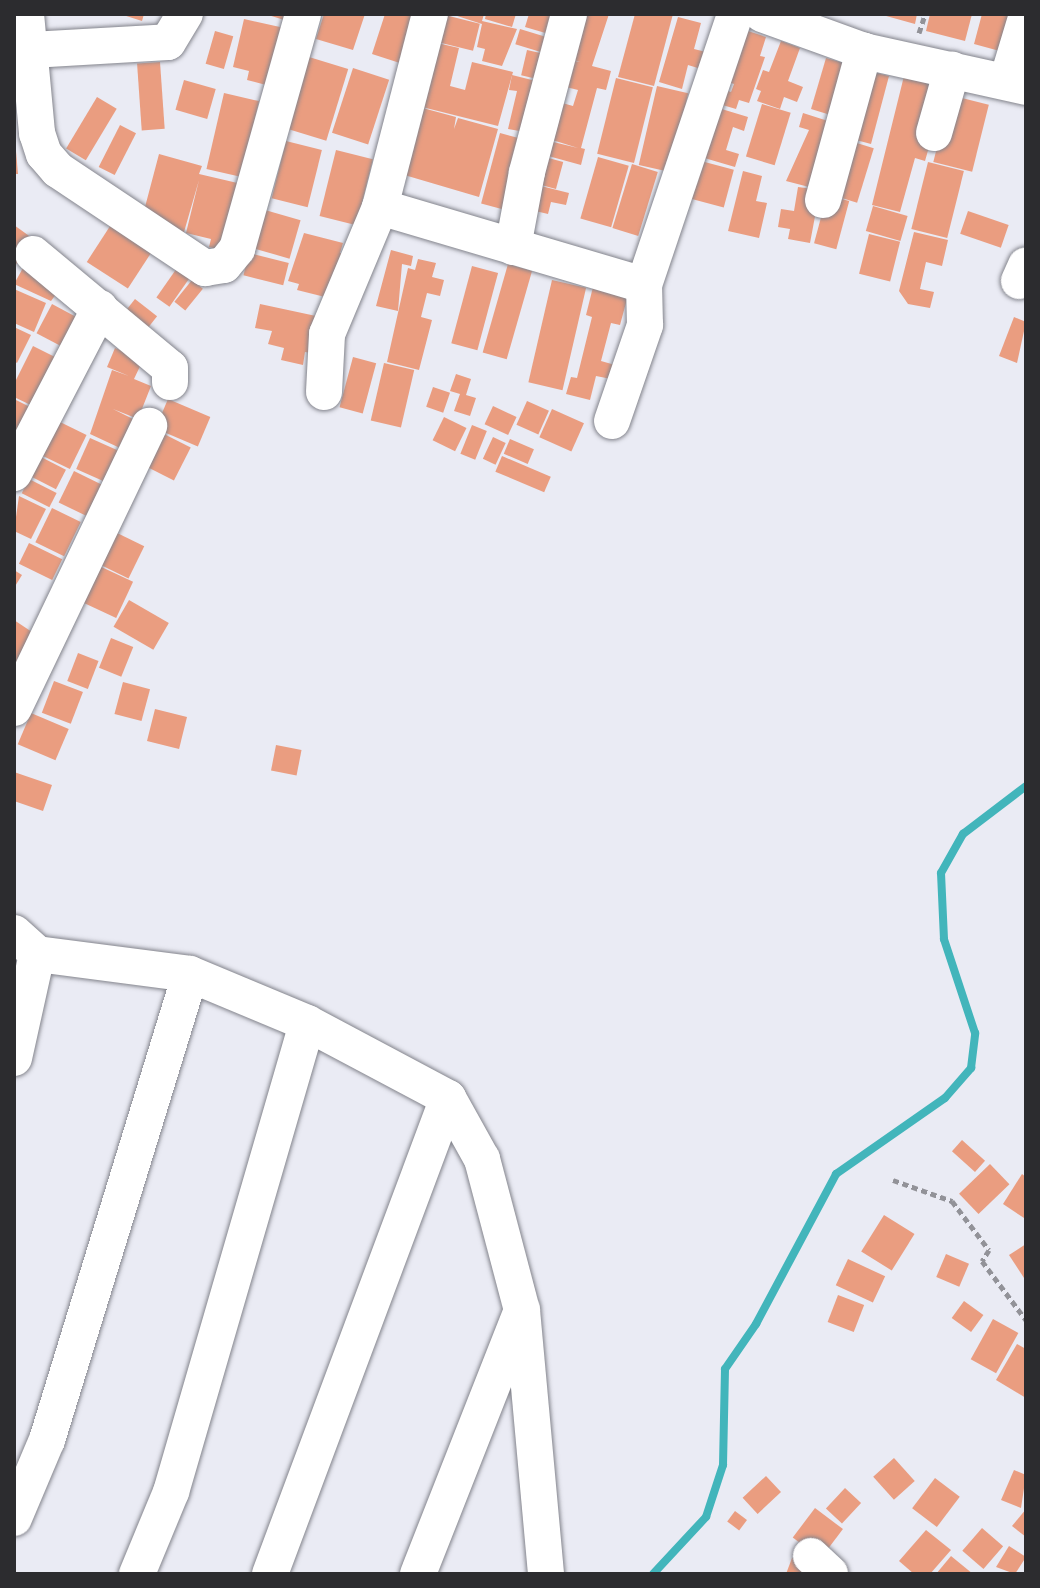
<!DOCTYPE html>
<html>
<head>
<meta charset="utf-8">
<style>
	body { margin:0 }
	#map { position:relative; width:1040px; height:1588px; overflow:hidden; background:#eaebf4; font-family:"DejaVu Sans",sans-serif }
	div>[style] { position:absolute }
	.stream>* { height:8px; margin:-4px; padding:0 4px; transform-origin:4px; border-radius:4px; background:#42b5bb }
	.building>* { inset:0; background:#ea9d80; transform-origin:0 0 }
	.path>* { height:5px; margin-top:-2.5px; transform-origin:0; background:repeating-linear-gradient(90deg,#929298 0 6px,transparent 0 10px) }
	.roads { filter:drop-shadow(0 0 2px #83848c) drop-shadow(0 0 2px #83848c) }
	.minor>* { height:36px; margin:-18px; padding:0 18px; transform-origin:18px; border-radius:18px; background:#fff }
	span { translate:-50% -50%; white-space:nowrap; text-align:center; line-height:1.15; -webkit-text-stroke:7px #f8f9fe; paint-order:stroke }
	.frame { position:absolute; inset:0; border:16px solid #2c2c2f; pointer-events:none }
</style>
</head>
<body>
<div id="map">
	<div class="stream">
		<div style="left:653px;top:1574px;width:78px;rotate:-47.1deg"></div>
		<div style="left:706px;top:1517px;width:55px;rotate:-71.9deg"></div>
		<div style="left:723px;top:1465px;width:96px;rotate:-88.8deg"></div>
		<div style="left:725px;top:1369px;width:55px;rotate:-55.4deg"></div>
		<div style="left:756px;top:1324px;width:170px;rotate:-61.9deg"></div>
		<div style="left:836px;top:1174px;width:133px;rotate:-34.9deg"></div>
		<div style="left:945px;top:1098px;width:40px;rotate:-49deg"></div>
		<div style="left:971px;top:1068px;width:35px;rotate:-83deg"></div>
		<div style="left:975px;top:1033px;width:99px;rotate:-108.3deg"></div>
		<div style="left:944px;top:939px;width:66px;rotate:-92.6deg"></div>
		<div style="left:941px;top:873px;width:45px;rotate:-60.6deg"></div>
		<div style="left:963px;top:834px;width:79px;rotate:-37.3deg"></div>
	</div>
	<div class="building">
		<div style="clip-path:polygon(120px 14px,144px 14px,142px 21px)"></div>
		<div style="clip-path:polygon(265px 14px,300px 14px,297px 24px)"></div>
		<div style="clip-path:polygon(324px 14px,365px 14px,353px 50px,316px 39px)"></div>
		<div style="clip-path:polygon(385px 14px,423px 14px,406px 65px,372px 54px)"></div>
		<div style="left:441px;top:14px;width:40px;height:28px;rotate:14deg"></div>
		<div style="clip-path:polygon(451px 14px,484px 14px,482px 21px,517px 29px,502px 66px,482px 61px,485px 49px,477px 47px,482px 24px)"></div>
		<div style="clip-path:polygon(486px 14px,516px 14px,512px 27px,485px 19px)"></div>
		<div style="clip-path:polygon(529px 14px,560px 14px,559px 37px,525px 27px)"></div>
		<div style="clip-path:polygon(582px 14px,609px 14px,592px 66px,611px 71px,606px 90px,597px 88px,581px 148px,585px 149px,581px 165px,541px 154px,545px 140px,578px 148px,546px 138px,548px 99px,573px 106px,578px 90px,562px 86px,569px 60px,580px 62px,568px 58px)"></div>
		<div style="clip-path:polygon(635px 14px,673px 14px,654px 86px,618px 77px)"></div>
		<div style="clip-path:polygon(879px 14px,917px 14px,915px 24px)"></div>
		<div style="clip-path:polygon(930px 14px,972px 14px,965px 41px,926px 31px)"></div>
		<div style="clip-path:polygon(982px 14px,1018px 14px,1007px 53px,974px 44px)"></div>
		<div style="clip-path:polygon(678px 17px,701px 23px,694px 49px,706px 52px,701px 69px,688px 65px,682px 89px,659px 82px)"></div>
		<div style="clip-path:polygon(244px 19px,289px 29px,266px 85px,247px 80px,249px 71px,233px 67px)"></div>
		<div style="left:520px;top:29px;width:42px;height:16px;rotate:17deg"></div>
		<div style="clip-path:polygon(745px 30px,766px 37px,760px 56px,765px 57px,749px 103px,739px 100px,736px 109px,719px 104px,724px 90px,731px 92px,734px 84px,720px 79px)"></div>
		<div style="left:215px;top:31px;width:19px;height:34px;rotate:16deg"></div>
		<div style="clip-path:polygon(781px 41px,800px 48px,788px 81px,803px 87px,797px 102px,784px 97px,780px 109px,757px 101px,761px 91px,756px 89px,763px 70px,769px 72px)"></div>
		<div style="clip-path:polygon(433px 42px,459px 48px,450px 86px,465px 90px,472px 62px,513px 72px,498px 126px,418px 106px)"></div>
		<div style="left:527px;top:50px;width:26px;height:26px;rotate:13deg"></div>
		<div style="left:309px;top:57px;width:41px;height:75px;rotate:17deg"></div>
		<div style="clip-path:polygon(826px 58px,847px 64px,837px 117px,811px 109px)"></div>
		<div style="left:160px;top:62px;width:67px;height:23px;rotate:86deg"></div>
		<div style="left:353px;top:68px;width:38px;height:68px;rotate:18deg"></div>
		<div style="clip-path:polygon(868px 71px,889px 76px,871px 144px,845px 137px)"></div>
		<div style="clip-path:polygon(512px 75px,548px 84px,531px 133px,508px 129px,517px 91px,509px 90px)"></div>
		<div style="clip-path:polygon(904px 76px,946px 88px,925px 161px,915px 158px,900px 212px,872px 205px)"></div>
		<div style="left:616px;top:78px;width:38px;height:78px;rotate:14deg"></div>
		<div style="left:184px;top:80px;width:33px;height:31px;rotate:16deg"></div>
		<div style="left:657px;top:86px;width:32px;height:81px;rotate:13deg"></div>
		<div style="left:224px;top:93px;width:36px;height:78px;rotate:13deg"></div>
		<div style="left:950px;top:95px;width:40px;height:69px;rotate:14deg"></div>
		<div style="left:97px;top:97px;width:23px;height:60px;rotate:31deg"></div>
		<div style="left:762px;top:104px;width:30px;height:55px;rotate:17deg"></div>
		<div style="clip-path:polygon(419px 107px,456px 117px,454px 129px,458px 118px,498px 129px,479px 197px,401px 174px)"></div>
		<div style="clip-path:polygon(715px 107px,748px 117px,744px 131px,733px 127px,726px 150px,739px 154px,735px 167px,701px 157px)"></div>
		<div style="clip-path:polygon(803px 113px,828px 121px,809px 187px,786px 181px,809px 130px,799px 127px)"></div>
		<div style="left:120px;top:125px;width:18px;height:47px;rotate:27deg"></div>
		<div style="left:500px;top:133px;width:30px;height:73px;rotate:15deg"></div>
		<div style="left:847px;top:140px;width:28px;height:57px;rotate:17deg"></div>
		<div style="left:286px;top:141px;width:37px;height:59px;rotate:14deg"></div>
		<div style="left:336px;top:150px;width:38px;height:68px;rotate:14deg"></div>
		<div style="clip-path:polygon(14px 151px,16px 151px,18px 174px,14px 174px)"></div>
		<div style="clip-path:polygon(159px 154px,202px 166px,199px 174px,246px 185px,226px 251px,209px 247px,211px 239px,186px 233px,199px 180px,182px 239px,145px 207px)"></div>
		<div style="left:541px;top:156px;width:23px;height:28px;rotate:15deg"></div>
		<div style="left:598px;top:157px;width:32px;height:64px;rotate:16deg"></div>
		<div style="left:701px;top:161px;width:34px;height:39px;rotate:15deg"></div>
		<div style="left:928px;top:162px;width:37px;height:69px;rotate:14deg"></div>
		<div style="left:632px;top:164px;width:27px;height:67px;rotate:17deg"></div>
		<div style="clip-path:polygon(743px 171px,762px 176px,756px 201px,767px 203px,759px 238px,728px 231px)"></div>
		<div style="clip-path:polygon(533px 184px,569px 193px,566px 205px,551px 202px,548px 214px,527px 209px)"></div>
		<div style="clip-path:polygon(798px 187px,820px 190px,810px 243px,788px 239px,790px 229px,778px 227px,781px 209px,794px 211px)"></div>
		<div style="left:827px;top:195px;width:23px;height:50px;rotate:15deg"></div>
		<div style="left:873px;top:206px;width:36px;height:26px;rotate:16deg"></div>
		<div style="left:265px;top:210px;width:37px;height:40px;rotate:16deg"></div>
		<div style="left:968px;top:211px;width:43px;height:24px;rotate:19deg"></div>
		<div style="left:114px;top:220px;width:49px;height:50px;rotate:33deg"></div>
		<div style="clip-path:polygon(14px 225px,32px 238px,14px 268px)"></div>
		<div style="clip-path:polygon(914px 232px,948px 240px,942px 266px,926px 262px,920px 289px,934px 292px,930px 308px,908px 304px,899px 291px)"></div>
		<div style="clip-path:polygon(304px 233px,343px 243px,340px 253px,347px 254px,329px 298px,297px 290px,299px 284px,288px 281px)"></div>
		<div style="left:869px;top:234px;width:32px;height:41px;rotate:14deg"></div>
		<div style="clip-path:polygon(391px 250px,413px 256px,411px 266px,402px 264px,398px 311px,376px 306px)"></div>
		<div style="left:249px;top:253px;width:41px;height:23px;rotate:14deg"></div>
		<div style="clip-path:polygon(28px 259px,65px 282px,51px 301px,14px 284px)"></div>
		<div style="clip-path:polygon(418px 259px,436px 263px,432px 277px,444px 280px,440px 296px,427px 293px,421px 317px,432px 320px,419px 370px,387px 362px,408px 268px,415px 270px)"></div>
		<div style="left:508px;top:264px;width:25px;height:92px;rotate:16deg"></div>
		<div style="left:472px;top:266px;width:27px;height:80px;rotate:15deg"></div>
		<div style="left:177px;top:268px;width:16px;height:36px;rotate:35deg"></div>
		<div style="clip-path:polygon(595px 279px,630px 288px,620px 325px,611px 323px,601px 361px,615px 365px,611px 379px,596px 376px,590px 400px,566px 394px,571px 377px,577px 378px,592px 317px,586px 315px)"></div>
		<div style="left:192px;top:280px;width:14px;height:28px;rotate:39deg"></div>
		<div style="left:552px;top:280px;width:35px;height:105px;rotate:13deg"></div>
		<div style="clip-path:polygon(14px 289px,46px 303px,34px 332px,14px 323px)"></div>
		<div style="left:135px;top:299px;width:28px;height:23px;rotate:38deg"></div>
		<div style="left:52px;top:304px;width:27px;height:33px;rotate:28deg"></div>
		<div style="clip-path:polygon(260px 304px,316px 316px,311px 353px,305px 352px,303px 365px,281px 360px,284px 348px,268px 344px,272px 331px,255px 328px)"></div>
		<div style="clip-path:polygon(1014px 317px,1026px 322px,1017px 363px,999px 356px)"></div>
		<div style="clip-path:polygon(14px 327px,31px 335px,17px 363px,14px 361px)"></div>
		<div style="clip-path:polygon(33px 346px,63px 361px,39px 409px,14px 397px,14px 384px)"></div>
		<div style="clip-path:polygon(115px 348px,143px 360px,134px 379px,151px 386px,138px 419px,113px 409px,133px 419px,120px 448px,90px 434px,112px 370px,129px 376px,107px 367px)"></div>
		<div style="left:353px;top:357px;width:24px;height:52px;rotate:15deg"></div>
		<div style="left:384px;top:363px;width:31px;height:59px;rotate:13deg"></div>
		<div style="clip-path:polygon(456px 374px,471px 379px,466px 395px,476px 398px,470px 416px,454px 411px,460px 394px,450px 391px)"></div>
		<div style="left:433px;top:387px;width:18px;height:21px;rotate:19deg"></div>
		<div style="clip-path:polygon(14px 399px,38px 411px,14px 440px)"></div>
		<div style="left:168px;top:399px;width:46px;height:32px;rotate:23deg"></div>
		<div style="left:527px;top:401px;width:24px;height:26px;rotate:24deg"></div>
		<div style="left:493px;top:406px;width:26px;height:20px;rotate:25deg"></div>
		<div style="left:552px;top:409px;width:35px;height:31px;rotate:24deg"></div>
		<div style="left:444px;top:417px;width:25px;height:26px;rotate:26deg"></div>
		<div style="left:56px;top:420px;width:34px;height:38px;rotate:26deg"></div>
		<div style="left:472px;top:425px;width:16px;height:31px;rotate:22deg"></div>
		<div style="left:164px;top:434px;width:30px;height:37px;rotate:27deg"></div>
		<div style="left:493px;top:437px;width:14px;height:24px;rotate:25deg"></div>
		<div style="left:90px;top:438px;width:35px;height:34px;rotate:24deg"></div>
		<div style="left:510px;top:439px;width:26px;height:16px;rotate:23deg"></div>
		<div style="left:502px;top:456px;width:53px;height:17px;rotate:23deg"></div>
		<div style="left:41px;top:457px;width:28px;height:22px;rotate:27deg"></div>
		<div style="left:74px;top:471px;width:34px;height:35px;rotate:26deg"></div>
		<div style="left:29px;top:479px;width:31px;height:16px;rotate:27deg"></div>
		<div style="clip-path:polygon(19px 496px,46px 509px,31px 539px,14px 531px)"></div>
		<div style="left:52px;top:508px;width:32px;height:38px;rotate:26deg"></div>
		<div style="left:111px;top:530px;width:37px;height:36px;rotate:26deg"></div>
		<div style="left:29px;top:543px;width:37px;height:23px;rotate:26deg"></div>
		<div style="left:95px;top:564px;width:42px;height:40px;rotate:25deg"></div>
		<div style="clip-path:polygon(14px 570px,22px 575px,14px 588px)"></div>
		<div style="left:129px;top:600px;width:46px;height:31px;rotate:30deg"></div>
		<div style="clip-path:polygon(14px 620px,38px 636px,18px 668px,14px 666px)"></div>
		<div style="left:111px;top:638px;width:24px;height:32px;rotate:22deg"></div>
		<div style="left:78px;top:653px;width:22px;height:30px;rotate:21deg"></div>
		<div style="left:54px;top:681px;width:31px;height:34px;rotate:21deg"></div>
		<div style="left:123px;top:682px;width:28px;height:33px;rotate:15deg"></div>
		<div style="left:155px;top:709px;width:33px;height:33px;rotate:14deg"></div>
		<div style="left:31px;top:713px;width:41px;height:34px;rotate:23deg"></div>
		<div style="left:276px;top:745px;width:26px;height:26px;rotate:11deg"></div>
		<div style="clip-path:polygon(14px 772px,52px 785px,43px 811px,14px 801px)"></div>
		<div style="left:962px;top:1140px;width:31px;height:15px;rotate:42deg"></div>
		<div style="left:990px;top:1164px;width:28px;height:43px;rotate:46deg"></div>
		<div style="clip-path:polygon(1022px 1174px,1026px 1177px,1024px 1218px,1003px 1204px)"></div>
		<div style="left:884px;top:1215px;width:36px;height:43px;rotate:32deg"></div>
		<div style="clip-path:polygon(1026px 1244px,1026px 1281px,1009px 1255px)"></div>
		<div style="left:946px;top:1254px;width:25px;height:25px;rotate:23deg"></div>
		<div style="left:848px;top:1259px;width:41px;height:29px;rotate:25deg"></div>
		<div style="left:838px;top:1295px;width:28px;height:29px;rotate:21deg"></div>
		<div style="left:964px;top:1301px;width:24px;height:21px;rotate:36deg"></div>
		<div style="left:993px;top:1319px;width:29px;height:46px;rotate:29deg"></div>
		<div style="clip-path:polygon(1017px 1344px,1026px 1349px,1026px 1398px,996px 1380px)"></div>
		<div style="left:894px;top:1458px;width:31px;height:28px;rotate:48deg"></div>
		<div style="clip-path:polygon(1014px 1470px,1026px 1475px,1021px 1508px,1001px 1500px)"></div>
		<div style="left:766px;top:1476px;width:22px;height:32px;rotate:47deg"></div>
		<div style="left:935px;top:1478px;width:31px;height:38px;rotate:37deg"></div>
		<div style="left:845px;top:1488px;width:22px;height:28px;rotate:43deg"></div>
		<div style="left:815px;top:1508px;width:35px;height:37px;rotate:37deg"></div>
		<div style="clip-path:polygon(1026px 1509px,1026px 1537px,1012px 1526px)"></div>
		<div style="left:735px;top:1511px;width:15px;height:13px;rotate:37deg"></div>
		<div style="left:982px;top:1528px;width:28px;height:30px;rotate:41deg"></div>
		<div style="clip-path:polygon(926px 1530px,951px 1550px,930px 1574px,914px 1574px,899px 1561px)"></div>
		<div style="clip-path:polygon(1009px 1546px,1026px 1557px,1015px 1574px,996px 1567px)"></div>
		<div style="clip-path:polygon(951px 1556px,973px 1574px,936px 1574px)"></div>
		<div style="clip-path:polygon(792px 1558px,823px 1570px,822px 1574px,786px 1574px)"></div>
	</div>
	<div class="path">
		<div style="left:919px;top:33px;width:20px;rotate:-72deg"></div>
		<div style="left:893px;top:1180px;width:63px;rotate:19.6deg"></div>
		<div style="left:952px;top:1201px;width:61px;rotate:52.9deg"></div>
		<div style="left:989px;top:1250px;width:13px;rotate:122deg"></div>
		<div style="left:982px;top:1261px;width:74px;rotate:53.3deg"></div>
	</div>
	<div class="roads">
		<div class="minor">
			<div style="left:26px;top:14px;width:120px;rotate:84.7deg"></div>
			<div style="left:37px;top:133px;width:22px;rotate:72deg"></div>
			<div style="left:44px;top:154px;width:21px;rotate:49deg"></div>
			<div style="left:58px;top:170px;width:177px;rotate:33.7deg"></div>
			<div style="left:205px;top:268px;width:19px;rotate:-9deg"></div>
			<div style="left:224px;top:265px;width:21px;rotate:-51deg"></div>
			<div style="left:237px;top:249px;width:244px;rotate:-74.3deg"></div>
			<div style="left:762px;top:14px;width:109px;rotate:19.9deg"></div>
			<div style="left:864px;top:51px;width:166px;rotate:12.5deg"></div>
			<div style="left:31px;top:50px;width:137px;rotate:-3.3deg"></div>
			<div style="left:168px;top:42px;width:33px;rotate:-59deg"></div>
			<div style="left:1007px;top:81px;width:66px;rotate:-73.2deg"></div>
			<div style="left:934px;top:133px;width:66px;rotate:-74.1deg"></div>
			<div style="left:823px;top:200px;width:155px;rotate:-74.6deg"></div>
			<div style="left:380px;top:207px;width:275px;rotate:16.5deg"></div>
			<div style="left:644px;top:285px;width:286px;rotate:-71.4deg"></div>
			<div style="left:513px;top:247px;width:76px;rotate:-79.4deg"></div>
			<div style="left:527px;top:172px;width:163px;rotate:-75.1deg"></div>
			<div style="left:33px;top:254px;width:178px;rotate:39.8deg"></div>
			<div style="left:170px;top:368px;width:14px;rotate:90deg"></div>
			<div style="left:1019px;top:281px;width:17px;rotate:-66deg"></div>
			<div style="left:324px;top:392px;width:58px;rotate:-87deg"></div>
			<div style="left:327px;top:334px;width:138px;rotate:-67.3deg"></div>
			<div style="left:380px;top:207px;width:199px;rotate:-75.5deg"></div>
			<div style="left:612px;top:421px;width:102px;rotate:-71deg"></div>
			<div style="left:645px;top:325px;width:40px;rotate:-91.4deg"></div>
			<div style="left:14px;top:473px;width:186px;rotate:-62.5deg"></div>
			<div style="left:14px;top:708px;width:313px;rotate:-64.4deg"></div>
			<div style="left:14px;top:933px;width:31px;rotate:42deg"></div>
			<div style="left:37px;top:954px;width:154px;rotate:7.4deg"></div>
			<div style="left:190px;top:974px;width:127px;rotate:22.7deg"></div>
			<div style="left:307px;top:1023px;width:160px;rotate:28deg"></div>
			<div style="left:448px;top:1098px;width:70px;rotate:60.9deg"></div>
			<div style="left:482px;top:1159px;width:156px;rotate:75.2deg"></div>
			<div style="left:522px;top:1310px;width:265px;rotate:84.8deg"></div>
			<div style="left:14px;top:1058px;width:107px;rotate:-77.5deg"></div>
			<div style="left:14px;top:1518px;width:85px;rotate:-67.1deg"></div>
			<div style="left:47px;top:1440px;width:487px;rotate:-72.9deg"></div>
			<div style="left:811px;top:1556px;width:26px;rotate:43deg"></div>
			<div style="left:137px;top:1574px;width:89px;rotate:-67.5deg"></div>
			<div style="left:171px;top:1492px;width:488px;rotate:-73.8deg"></div>
			<div style="left:270px;top:1574px;width:508px;rotate:-69.5deg"></div>
			<div style="left:418px;top:1574px;width:278px;rotate:-68.5deg"></div>
		</div>
	</div>
	<div class="frame"></div>
</div>
</body>
</html>
